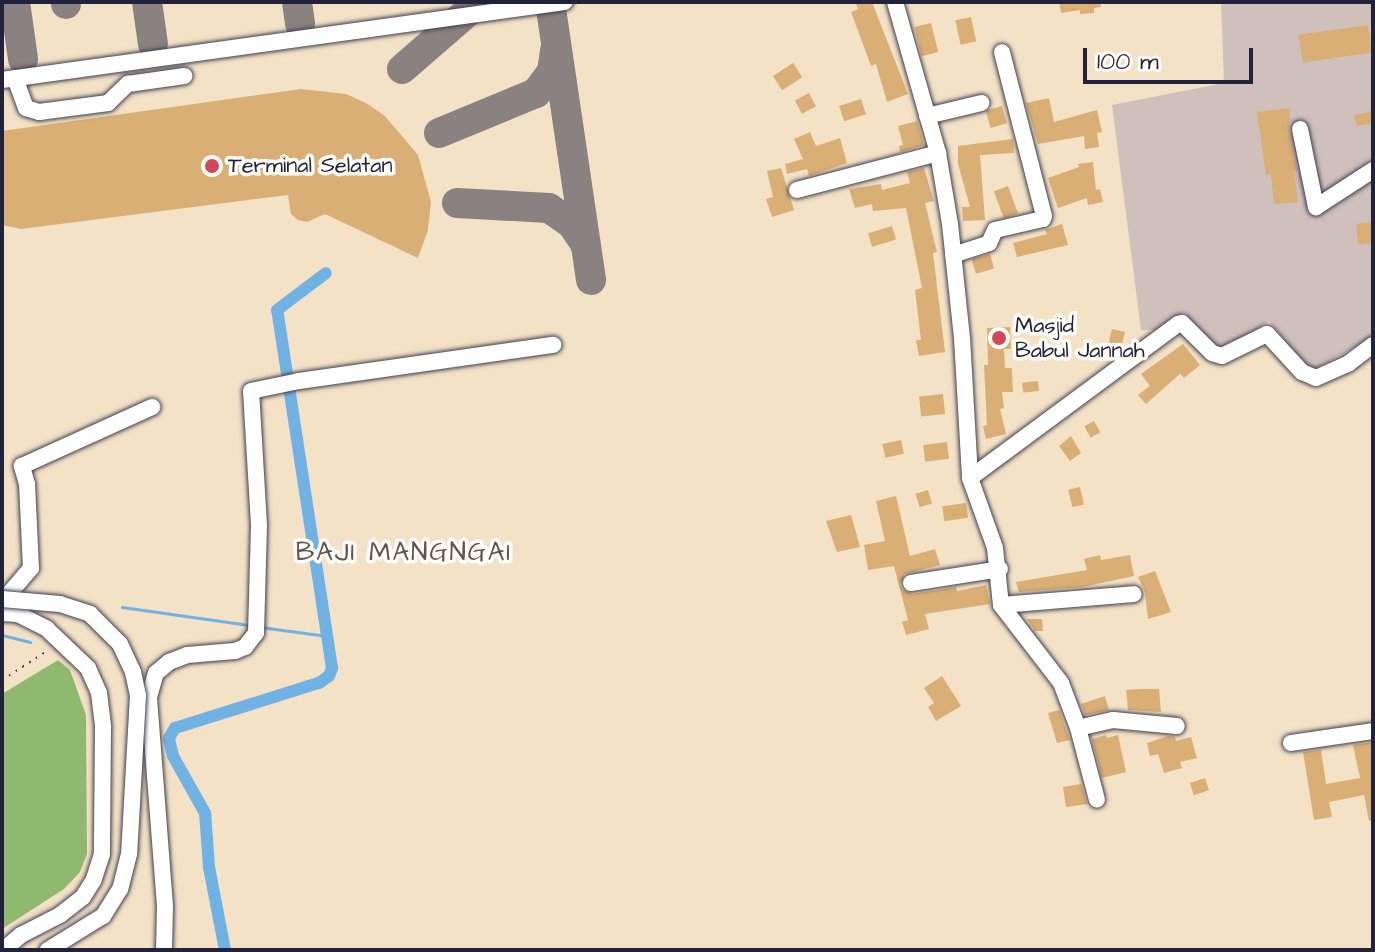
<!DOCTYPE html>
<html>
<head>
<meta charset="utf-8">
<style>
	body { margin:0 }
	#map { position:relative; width:1375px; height:952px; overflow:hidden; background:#f3e2c6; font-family:"Architects Daughter",sans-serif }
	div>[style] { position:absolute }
	.industrial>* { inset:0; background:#cfc0bb }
	.forest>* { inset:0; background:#90b970 }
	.stream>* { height:3px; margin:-1.5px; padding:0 1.5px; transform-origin:1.5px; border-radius:1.5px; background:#71b2e5 }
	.canal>* { height:12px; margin:-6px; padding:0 6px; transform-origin:6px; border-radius:6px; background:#71b2e5 }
	.taxiway>* { height:30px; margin:-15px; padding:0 15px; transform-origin:15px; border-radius:15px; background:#8a8280 }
	.building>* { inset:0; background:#d9af75; transform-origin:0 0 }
	.path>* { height:2px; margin-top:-1px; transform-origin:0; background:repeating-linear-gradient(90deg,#413f50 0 2px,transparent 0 8px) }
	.roads { filter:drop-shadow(0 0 2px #413f50) drop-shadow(0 0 2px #413f50) }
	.minor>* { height:16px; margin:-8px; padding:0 8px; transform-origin:8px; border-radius:8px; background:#fff }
	.bridges { filter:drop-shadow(0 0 2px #413f50) drop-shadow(0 0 2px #413f50) }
	.minor-bridge>* { height:16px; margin:-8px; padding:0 8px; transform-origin:8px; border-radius:8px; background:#fff }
	.dots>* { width:22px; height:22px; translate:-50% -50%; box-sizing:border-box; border:4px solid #fdfcf7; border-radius:50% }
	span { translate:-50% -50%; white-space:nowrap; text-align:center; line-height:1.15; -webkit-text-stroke:7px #fdfcf7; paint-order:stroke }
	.poi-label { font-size:22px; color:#22223b }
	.left { translate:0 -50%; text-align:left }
	.quarter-label { font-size:26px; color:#62534f; letter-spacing:2px }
	.frame { position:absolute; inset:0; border:4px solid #22223b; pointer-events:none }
	.scale { position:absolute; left:1083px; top:48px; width:170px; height:36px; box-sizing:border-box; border:4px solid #22223b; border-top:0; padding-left:10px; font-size:24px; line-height:28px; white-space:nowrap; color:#22223b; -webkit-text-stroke:6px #fdfcf7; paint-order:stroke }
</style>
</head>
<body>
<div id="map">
	<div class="industrial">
		<div style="clip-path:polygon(1221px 2px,1373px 2px,1373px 337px,1310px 372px,1269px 321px,1222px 351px,1211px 347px,1184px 312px,1161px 330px,1141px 330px,1112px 105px,1224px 83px)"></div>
	</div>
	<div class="forest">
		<div style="clip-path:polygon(58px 660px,70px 670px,86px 715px,87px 854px,80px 872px,64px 889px,2px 929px,2px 694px)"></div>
	</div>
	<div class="stream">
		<div style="left:122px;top:607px;width:128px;rotate:8.1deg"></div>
		<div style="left:260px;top:627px;width:68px;rotate:7.7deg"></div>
		<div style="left:2px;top:635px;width:29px;rotate:14deg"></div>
	</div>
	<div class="canal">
		<div style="left:225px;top:950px;width:85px;rotate:-100.9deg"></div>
		<div style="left:209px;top:867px;width:54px;rotate:-94.2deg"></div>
		<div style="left:205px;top:813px;width:65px;rotate:-119.3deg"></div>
		<div style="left:173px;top:756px;width:18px;rotate:-103deg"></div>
		<div style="left:169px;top:738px;width:12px;rotate:-59deg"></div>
		<div style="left:175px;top:728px;width:151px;rotate:-17.4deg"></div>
		<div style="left:319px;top:683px;width:12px;rotate:-35deg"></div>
		<div style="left:329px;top:676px;width:9px;rotate:-69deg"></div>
		<div style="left:332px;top:668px;width:362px;rotate:-98.7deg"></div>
		<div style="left:277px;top:310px;width:61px;rotate:-37.1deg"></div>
	</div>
	<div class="taxiway">
		<div style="left:15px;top:2px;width:58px;rotate:82deg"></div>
		<div style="left:66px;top:2px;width:2px;rotate:90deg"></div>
		<div style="left:147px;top:2px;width:42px;rotate:81.9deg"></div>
		<div style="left:297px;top:2px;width:22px;rotate:82deg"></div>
		<div style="left:550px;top:2px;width:281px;rotate:81.6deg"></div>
		<div style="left:402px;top:69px;width:102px;rotate:-41deg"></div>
		<div style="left:439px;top:133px;width:105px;rotate:-22.4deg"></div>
		<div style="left:536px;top:93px;width:26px;rotate:-53deg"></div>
		<div style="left:552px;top:72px;width:22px;rotate:-82deg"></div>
		<div style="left:457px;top:203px;width:92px;rotate:3.1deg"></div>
		<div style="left:549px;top:208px;width:28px;rotate:35deg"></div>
		<div style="left:572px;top:224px;width:22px;rotate:56deg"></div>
	</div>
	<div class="building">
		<div style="clip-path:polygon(855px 2px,872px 2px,908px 94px,887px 102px,876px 64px,871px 66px,851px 12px,858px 9px)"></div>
		<div style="clip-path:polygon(1059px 2px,1100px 2px,1101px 7px,1094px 8px,1094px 13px,1080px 14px,1080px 10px,1061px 13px)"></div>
		<div style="left:971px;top:17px;width:25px;height:16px;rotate:78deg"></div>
		<div style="left:931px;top:23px;width:30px;height:17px;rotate:76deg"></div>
		<div style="left:1368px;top:25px;width:28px;height:70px;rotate:82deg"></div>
		<div style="left:793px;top:63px;width:17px;height:24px;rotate:57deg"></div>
		<div style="clip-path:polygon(301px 89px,346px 94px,366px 103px,385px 116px,418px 155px,431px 202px,428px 230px,418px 258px,325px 214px,307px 222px,298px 220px,291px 214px,288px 195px,21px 229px,2px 225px,2px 131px)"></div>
		<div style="left:809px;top:93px;width:15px;height:16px;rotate:62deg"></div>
		<div style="clip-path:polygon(1049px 98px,1054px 122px,1097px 110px,1102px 132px,1097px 133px,1099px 147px,1085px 149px,1084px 136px,1038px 144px,1026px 103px)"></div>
		<div style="left:861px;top:99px;width:16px;height:23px;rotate:72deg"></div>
		<div style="left:1002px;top:106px;width:18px;height:17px;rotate:74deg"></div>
		<div style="clip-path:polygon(1290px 108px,1289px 131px,1297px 171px,1294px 171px,1298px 202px,1274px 204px,1271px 174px,1266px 175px,1257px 112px)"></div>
		<div style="clip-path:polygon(1373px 111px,1373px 123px,1357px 126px,1354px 115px)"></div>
		<div style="clip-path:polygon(917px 121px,924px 145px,900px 152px,899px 146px,903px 145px,898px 126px)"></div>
		<div style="clip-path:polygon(810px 132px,816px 146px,840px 138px,847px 163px,809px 176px,807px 169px,787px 174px,785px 164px,803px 159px,794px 139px)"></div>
		<div style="clip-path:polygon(1013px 139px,1014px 153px,980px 155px,985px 220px,963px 221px,962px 207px,970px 207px,958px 164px,958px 146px)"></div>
		<div style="clip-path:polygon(1093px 162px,1096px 190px,1100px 189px,1103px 202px,1088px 205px,1087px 198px,1058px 208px,1048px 178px,1079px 167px,1078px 164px)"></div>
		<div style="clip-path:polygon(781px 168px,794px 210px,772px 217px,766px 199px,773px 197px,767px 171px)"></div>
		<div style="clip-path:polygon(924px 168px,934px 201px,925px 203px,937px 252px,933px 253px,945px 352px,919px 356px,916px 340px,921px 340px,915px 290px,922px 288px,906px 208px,873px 211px,872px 204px,855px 208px,849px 189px,881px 184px,882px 190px,910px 183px,907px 172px)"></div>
		<div style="left:1008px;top:186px;width:29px;height:15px;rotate:70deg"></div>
		<div style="clip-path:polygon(1373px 222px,1373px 243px,1358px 245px,1356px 224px)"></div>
		<div style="clip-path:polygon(1062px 224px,1068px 245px,1017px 257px,1013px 243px,1047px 234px,1045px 230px)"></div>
		<div style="left:892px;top:226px;width:14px;height:25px;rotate:73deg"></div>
		<div style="left:990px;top:254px;width:15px;height:19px;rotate:74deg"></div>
		<div style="left:1031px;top:320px;width:16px;height:13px;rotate:7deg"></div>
		<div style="clip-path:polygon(1010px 327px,1011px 349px,1004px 349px,1005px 368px,1012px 368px,1013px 392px,1002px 392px,1004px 408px,1000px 409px,1006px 434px,986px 439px,983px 426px,987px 425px,984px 365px,988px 365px,987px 328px)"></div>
		<div style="clip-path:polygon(1112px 329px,1125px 332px,1120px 353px,1115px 357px,1106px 354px)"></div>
		<div style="clip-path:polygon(1183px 344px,1200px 365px,1184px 378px,1180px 374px,1146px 404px,1138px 395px,1150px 386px,1141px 374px)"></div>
		<div style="left:1038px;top:381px;width:10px;height:16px;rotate:84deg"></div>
		<div style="left:943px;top:394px;width:20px;height:24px;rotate:84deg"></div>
		<div style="left:1094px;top:421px;width:13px;height:11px;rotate:61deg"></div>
		<div style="clip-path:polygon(1071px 436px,1081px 453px,1070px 461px,1059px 446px)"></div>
		<div style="left:901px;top:440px;width:14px;height:19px;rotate:78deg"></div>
		<div style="left:947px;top:442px;width:17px;height:24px;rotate:83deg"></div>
		<div style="left:1080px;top:487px;width:18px;height:12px;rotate:77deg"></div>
		<div style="left:928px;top:490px;width:14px;height:13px;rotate:73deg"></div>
		<div style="clip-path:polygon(896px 496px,910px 556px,935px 549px,940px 565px,905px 574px,900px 584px,903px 590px,913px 594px,956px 587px,957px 591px,986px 585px,990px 604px,925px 614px,929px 629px,906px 635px,902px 622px,908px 620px,894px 566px,868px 570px,864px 545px,885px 541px,876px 501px)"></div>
		<div style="left:966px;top:503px;width:15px;height:24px;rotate:82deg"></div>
		<div style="clip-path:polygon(851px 515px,860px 547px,837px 552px,826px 521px)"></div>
		<div style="clip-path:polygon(1100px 555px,1101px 560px,1130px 555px,1134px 576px,1083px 587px,1019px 592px,1016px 582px,1087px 570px,1084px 559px)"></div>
		<div style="clip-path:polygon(1155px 571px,1171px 612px,1148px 619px,1145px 592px,1138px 577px)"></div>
		<div style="clip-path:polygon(1027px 619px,1042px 619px,1043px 631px,1035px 631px)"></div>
		<div style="clip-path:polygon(942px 676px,961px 706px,936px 721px,928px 707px,934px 703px,924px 688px)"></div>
		<div style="clip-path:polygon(1140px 689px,1159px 689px,1161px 712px,1128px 710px,1126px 690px)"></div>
		<div style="clip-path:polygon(1105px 696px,1109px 710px,1085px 715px,1081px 704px)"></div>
		<div style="clip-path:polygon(1059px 710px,1070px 740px,1057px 743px,1048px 713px)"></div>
		<div style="clip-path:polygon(1106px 735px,1107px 738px,1118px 735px,1126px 772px,1102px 778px,1092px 739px)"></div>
		<div style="clip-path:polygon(1168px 736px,1175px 737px,1176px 741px,1191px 737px,1197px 758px,1180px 762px,1182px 768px,1164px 773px,1158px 754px,1150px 756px,1147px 743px)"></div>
		<div style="clip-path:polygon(1373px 742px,1373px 820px,1369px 821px,1364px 795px,1329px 802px,1332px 817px,1314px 820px,1303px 752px,1321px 750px,1326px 784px,1360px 778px,1353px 745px)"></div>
		<div style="left:1205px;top:778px;width:13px;height:16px;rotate:72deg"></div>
		<div style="clip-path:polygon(1081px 784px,1087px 804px,1066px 807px,1063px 787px)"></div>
	</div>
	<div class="path">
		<div style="left:2px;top:680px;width:54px;rotate:-32.8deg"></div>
	</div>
	<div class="roads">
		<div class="minor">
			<div style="left:895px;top:2px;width:157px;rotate:74.1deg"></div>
			<div style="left:938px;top:153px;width:72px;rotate:80.4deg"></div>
			<div style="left:950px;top:224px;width:115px;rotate:84deg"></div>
			<div style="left:962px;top:338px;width:140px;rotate:86.7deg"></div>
			<div style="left:970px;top:478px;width:259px;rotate:-36.5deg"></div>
			<div style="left:1178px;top:324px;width:4px;rotate:-14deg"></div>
			<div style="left:1182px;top:323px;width:42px;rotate:45deg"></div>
			<div style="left:1212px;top:353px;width:10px;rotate:17deg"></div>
			<div style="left:1222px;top:356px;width:50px;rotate:-26.1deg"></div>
			<div style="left:1267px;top:334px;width:52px;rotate:47.4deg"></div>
			<div style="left:1302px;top:372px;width:15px;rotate:23deg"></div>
			<div style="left:1316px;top:378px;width:36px;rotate:-24deg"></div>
			<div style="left:1349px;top:363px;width:30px;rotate:-37deg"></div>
			<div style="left:15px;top:78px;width:32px;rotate:70deg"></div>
			<div style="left:26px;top:108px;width:14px;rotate:17deg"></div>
			<div style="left:39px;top:112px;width:70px;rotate:-7.4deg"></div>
			<div style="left:108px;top:103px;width:28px;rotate:-44deg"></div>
			<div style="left:128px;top:84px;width:57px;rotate:-8.1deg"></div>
			<div style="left:2px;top:80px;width:568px;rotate:-7.89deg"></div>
			<div style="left:927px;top:116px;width:56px;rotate:-13.5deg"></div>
			<div style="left:1300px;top:129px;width:80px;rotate:78.4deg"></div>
			<div style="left:1316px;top:207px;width:68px;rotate:-33deg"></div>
			<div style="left:797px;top:190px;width:146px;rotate:-14.7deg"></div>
			<div style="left:953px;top:255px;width:38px;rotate:-18deg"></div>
			<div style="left:989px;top:243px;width:14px;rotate:-65deg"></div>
			<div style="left:995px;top:230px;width:49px;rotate:-12.9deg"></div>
			<div style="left:1043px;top:219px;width:3px;rotate:-72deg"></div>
			<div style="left:1044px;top:216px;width:169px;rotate:-104.4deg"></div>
			<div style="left:970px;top:478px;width:74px;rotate:70.3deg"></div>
			<div style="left:995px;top:548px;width:57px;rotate:84deg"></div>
			<div style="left:1001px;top:605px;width:98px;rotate:52.4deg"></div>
			<div style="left:1061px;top:683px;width:48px;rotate:69.3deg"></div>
			<div style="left:1078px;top:728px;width:74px;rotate:75.2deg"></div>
			<div style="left:911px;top:583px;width:90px;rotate:-8.9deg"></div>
			<div style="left:2px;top:602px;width:45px;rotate:-49.5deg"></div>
			<div style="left:31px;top:568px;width:84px;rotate:-92.7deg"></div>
			<div style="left:27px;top:484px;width:19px;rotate:-106deg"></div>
			<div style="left:22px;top:466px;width:143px;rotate:-24.4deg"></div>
			<div style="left:1001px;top:605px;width:133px;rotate:-4.7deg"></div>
			<div style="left:2px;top:613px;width:16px;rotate:4deg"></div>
			<div style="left:18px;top:614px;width:33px;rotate:27deg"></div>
			<div style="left:47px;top:629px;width:57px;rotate:43.6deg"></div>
			<div style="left:88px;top:668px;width:27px;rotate:66deg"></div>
			<div style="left:99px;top:693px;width:35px;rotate:83deg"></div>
			<div style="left:103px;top:728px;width:126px;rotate:90.5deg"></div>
			<div style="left:102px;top:854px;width:28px;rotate:108deg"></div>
			<div style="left:93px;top:881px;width:19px;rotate:122deg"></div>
			<div style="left:83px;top:897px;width:29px;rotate:142deg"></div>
			<div style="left:60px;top:915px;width:44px;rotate:152.9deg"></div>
			<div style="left:21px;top:935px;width:23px;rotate:140deg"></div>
			<div style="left:1078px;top:728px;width:36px;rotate:-13deg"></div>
			<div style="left:1113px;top:720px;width:64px;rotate:5.4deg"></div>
			<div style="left:1291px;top:743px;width:83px;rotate:-8.3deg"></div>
			<div style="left:164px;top:950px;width:44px;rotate:-88.7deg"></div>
			<div style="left:165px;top:906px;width:210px;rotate:-94.4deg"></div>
			<div style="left:149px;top:697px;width:25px;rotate:-74deg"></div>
			<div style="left:156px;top:673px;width:17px;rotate:-40deg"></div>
			<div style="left:169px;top:662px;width:19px;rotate:-21deg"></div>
			<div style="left:187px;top:655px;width:48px;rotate:-4.8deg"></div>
			<div style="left:235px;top:651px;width:11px;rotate:-22deg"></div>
			<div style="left:245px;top:647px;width:18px;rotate:-52deg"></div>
			<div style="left:256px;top:633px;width:108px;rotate:-88.4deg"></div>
			<div style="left:259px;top:525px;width:134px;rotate:-93.4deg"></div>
			<div style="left:251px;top:391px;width:49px;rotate:-11.8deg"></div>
			<div style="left:299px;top:381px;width:257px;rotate:-8.1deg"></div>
		</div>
	</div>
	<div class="bridges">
		<div class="minor-bridge">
			<div style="left:2px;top:599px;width:58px;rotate:4.9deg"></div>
			<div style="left:60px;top:604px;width:32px;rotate:18deg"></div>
			<div style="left:90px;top:614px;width:42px;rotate:45deg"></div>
			<div style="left:120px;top:644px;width:31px;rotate:65deg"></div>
			<div style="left:133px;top:672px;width:24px;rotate:78deg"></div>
			<div style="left:138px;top:695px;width:159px;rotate:93.2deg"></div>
			<div style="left:129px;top:854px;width:36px;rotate:104deg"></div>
			<div style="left:120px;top:889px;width:32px;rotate:122deg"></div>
			<div style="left:103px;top:916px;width:65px;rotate:148.3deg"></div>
		</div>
	</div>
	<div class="dots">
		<div style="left:212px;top:166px;background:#d1495b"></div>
		<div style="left:999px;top:338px;background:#d1495b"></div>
	</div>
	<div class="poi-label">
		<span class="left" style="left:228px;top:166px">Terminal Selatan</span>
		<span class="left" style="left:1015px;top:338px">Masjid<br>Babul Jannah</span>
	</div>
	<div class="quarter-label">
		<span style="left:404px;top:553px">BAJI MANGNGAI</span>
	</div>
	<div class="frame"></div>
	<div class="scale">100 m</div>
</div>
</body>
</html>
